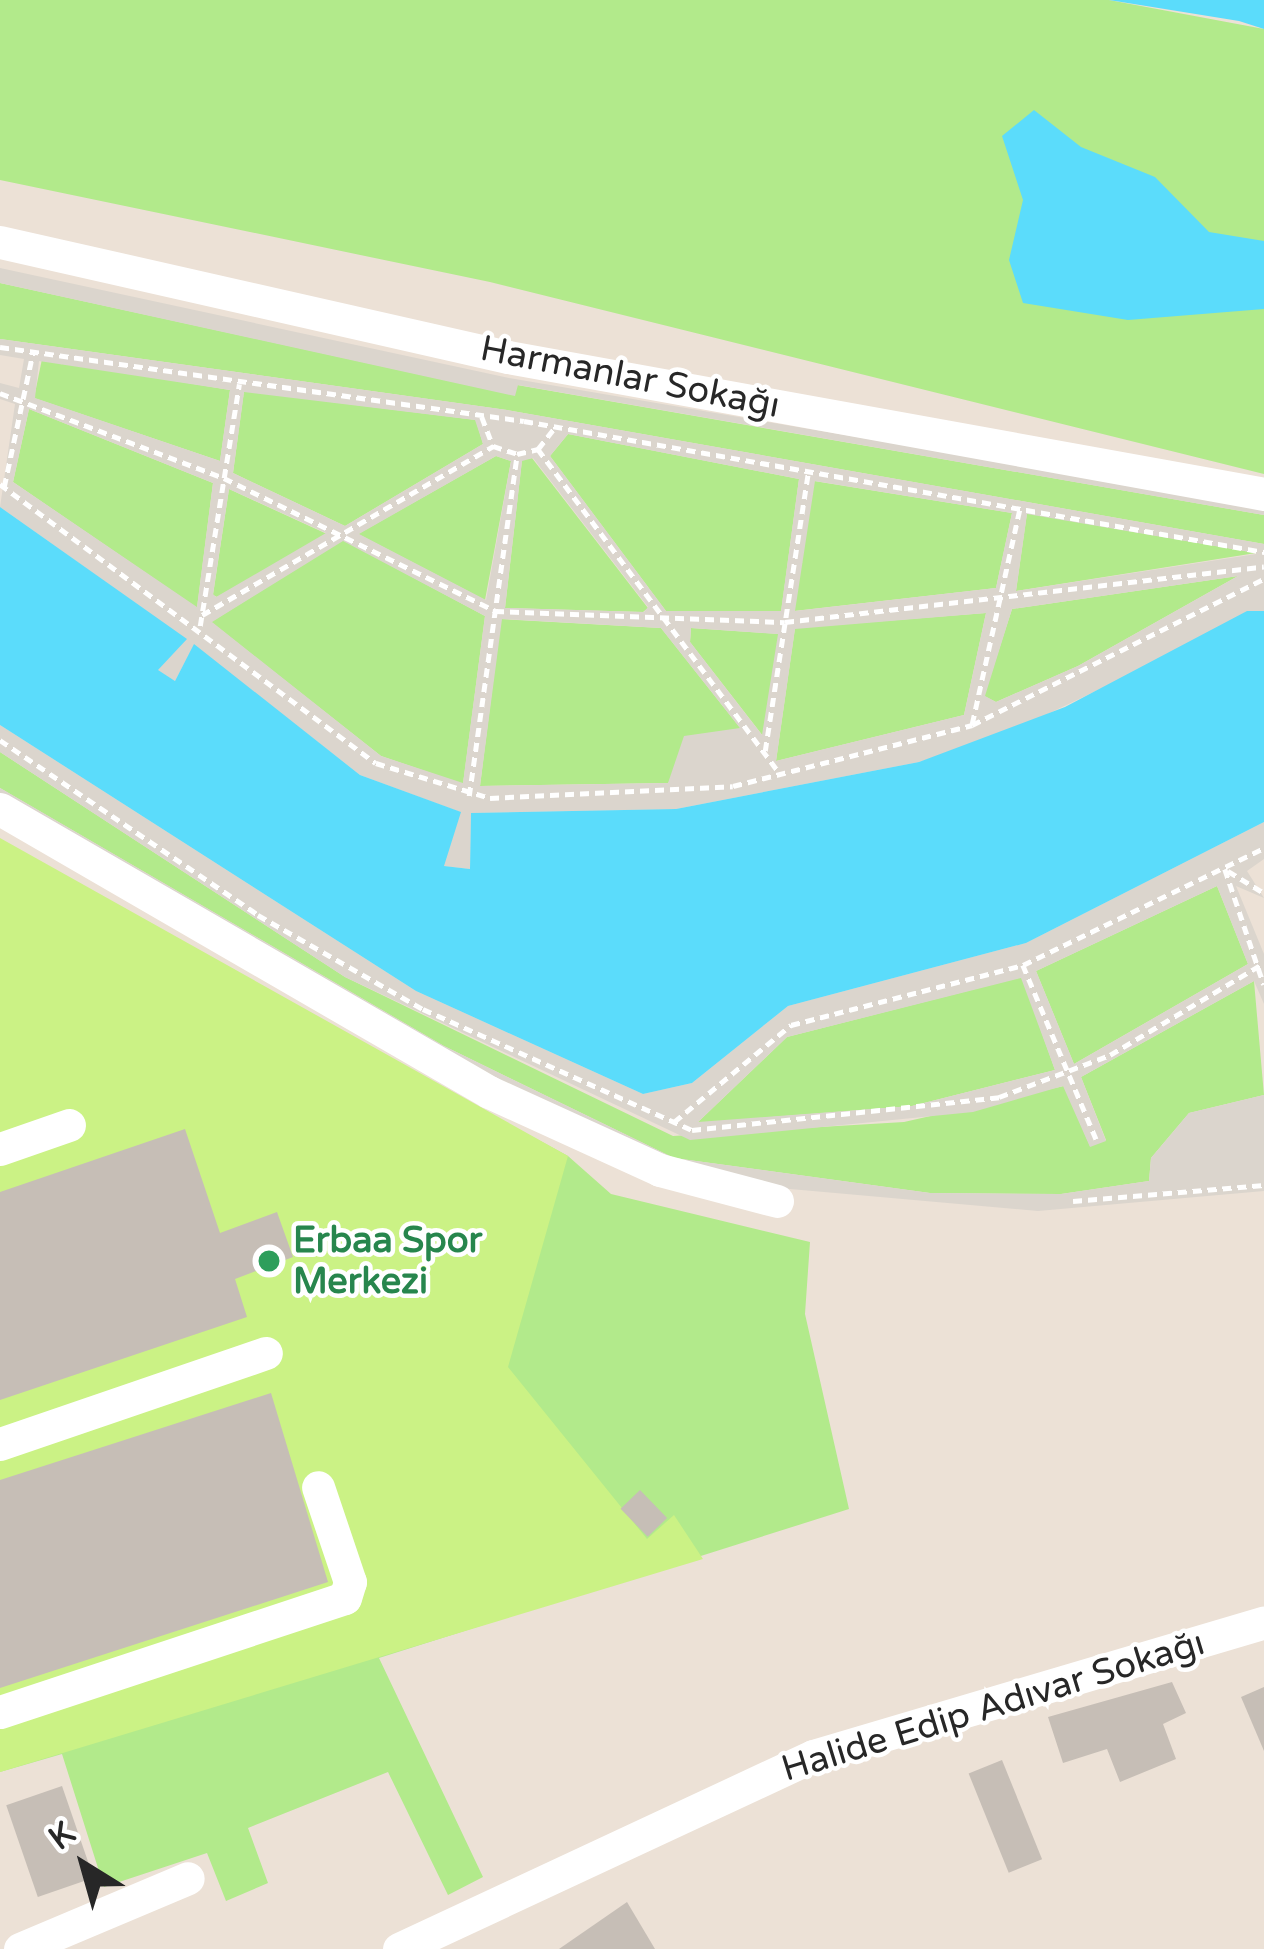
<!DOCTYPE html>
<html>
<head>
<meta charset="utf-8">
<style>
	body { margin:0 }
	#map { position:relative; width:1264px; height:1949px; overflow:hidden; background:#ece1d6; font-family:"Varela Round",sans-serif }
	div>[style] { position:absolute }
	.green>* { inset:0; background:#b2ea8b }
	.pitch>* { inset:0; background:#cbf285 }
	.plaza>* { inset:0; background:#dbd5cd }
	.water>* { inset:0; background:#5bdcfb }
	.building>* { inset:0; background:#c6beb6; transform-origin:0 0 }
	.path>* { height:4.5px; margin-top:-2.25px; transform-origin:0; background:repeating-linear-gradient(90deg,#fff 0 9px,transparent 0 15px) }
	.minor>* { height:33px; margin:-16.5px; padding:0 16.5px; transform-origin:16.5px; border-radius:16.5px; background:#fff }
	.dots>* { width:33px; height:33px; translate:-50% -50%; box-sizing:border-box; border:6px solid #fff; border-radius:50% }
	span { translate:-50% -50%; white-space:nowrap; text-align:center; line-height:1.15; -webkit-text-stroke:9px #fff; paint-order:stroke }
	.street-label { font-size:36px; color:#272727 }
	.leisure-label { font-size:36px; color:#27864d; font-weight:700 }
	.left { translate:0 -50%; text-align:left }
	.north { position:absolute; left:24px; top:1805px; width:120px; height:120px; -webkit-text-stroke:9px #fff; paint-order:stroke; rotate:323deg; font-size:33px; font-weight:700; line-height:48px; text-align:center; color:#272727 }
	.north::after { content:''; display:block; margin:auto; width:42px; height:54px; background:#272727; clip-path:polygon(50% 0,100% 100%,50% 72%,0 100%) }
</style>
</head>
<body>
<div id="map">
	<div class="green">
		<div style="clip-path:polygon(0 0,1109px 0,1264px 29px,1264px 474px,490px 282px,0 180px)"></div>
		<div style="clip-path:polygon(0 283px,514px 395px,517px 385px,1264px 515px,1264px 544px,507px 410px,0 339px)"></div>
		<div style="clip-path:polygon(42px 359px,230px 390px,220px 461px,34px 398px)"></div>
		<div style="clip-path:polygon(244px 391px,476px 420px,483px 444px,345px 526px,233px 473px)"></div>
		<div style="clip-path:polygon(29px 409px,213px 483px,197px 608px,13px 482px)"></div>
		<div style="clip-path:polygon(568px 434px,799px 479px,781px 612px,666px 611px,550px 456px)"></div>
		<div style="clip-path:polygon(496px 456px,511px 461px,485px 600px,358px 534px)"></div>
		<div style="clip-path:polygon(532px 458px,648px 608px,643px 612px,505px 608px,522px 460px)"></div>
		<div style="clip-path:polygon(814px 481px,1012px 513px,996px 588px,794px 611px)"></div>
		<div style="clip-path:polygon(229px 489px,327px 534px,217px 597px,213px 595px)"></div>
		<div style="clip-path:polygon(1027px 513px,1256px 553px,1016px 591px)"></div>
		<div style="clip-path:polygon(343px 540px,485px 616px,463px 784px,381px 756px,211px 622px)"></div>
		<div style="clip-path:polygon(1238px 576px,1078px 666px,996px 702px,984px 696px,1012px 609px)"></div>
		<div style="clip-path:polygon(986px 613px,964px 715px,776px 761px,795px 628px)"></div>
		<div style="clip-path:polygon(501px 619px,661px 628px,741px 729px,668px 783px,480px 786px)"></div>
		<div style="clip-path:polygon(691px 628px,779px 634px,763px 736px,690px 642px)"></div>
		<div style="clip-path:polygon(0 752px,345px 977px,673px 1136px,904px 1122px,1064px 1086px,1090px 1146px,1106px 1140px,1081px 1077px,1254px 981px,1264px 1095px,1189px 1113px,1151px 1158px,1149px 1181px,1061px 1194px,930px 1193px,674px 1158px,444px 1046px,0 788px)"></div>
		<div style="clip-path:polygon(1217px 886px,1248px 964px,1074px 1064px,1036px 971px)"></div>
		<div style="clip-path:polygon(1022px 977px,1055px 1070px,912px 1106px,697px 1123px,787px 1037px)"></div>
		<div style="clip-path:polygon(426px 1079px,568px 1156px,611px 1194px,810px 1242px,805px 1314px,849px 1509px,379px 1658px,483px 1877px,448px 1895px,388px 1772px,248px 1828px,268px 1883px,226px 1901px,207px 1853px,104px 1887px,62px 1754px,0 1772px,0 1731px)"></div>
	</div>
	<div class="pitch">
		<div style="clip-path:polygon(0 838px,568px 1156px,508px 1367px,647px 1539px,674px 1515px,703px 1559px,0 1772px)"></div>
	</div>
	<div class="plaza">
		<div style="clip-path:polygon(0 268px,509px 378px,1264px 506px,1264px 515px,518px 385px,515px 396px,0 283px)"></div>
		<div style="clip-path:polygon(evenodd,0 339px,507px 410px,1264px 544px,1264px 611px,999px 737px,919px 762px,676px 809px,471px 813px,470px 869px,443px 866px,460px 812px,360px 775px,194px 645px,175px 681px,157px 670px,186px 639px,0 507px,15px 404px,0 399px,0 383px,19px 388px,24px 359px,0 355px,0 339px,39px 361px,230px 390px,220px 461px,35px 398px,39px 361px,0 339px,244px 392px,475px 420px,483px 444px,345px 526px,233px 473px,244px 392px,0 339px,29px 409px,213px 483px,197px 607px,13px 482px,29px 409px,0 339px,568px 434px,799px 479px,781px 611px,666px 611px,550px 456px,568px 434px,0 339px,496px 456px,511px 461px,486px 600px,359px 534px,496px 456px,0 339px,533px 458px,648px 607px,644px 612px,505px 608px,522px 461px,533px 458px,0 339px,815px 481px,1012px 513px,996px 588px,795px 611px,815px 481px,0 339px,229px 489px,326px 533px,216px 597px,213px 594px,229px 489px,0 339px,1027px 514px,1256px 553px,1256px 554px,1016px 591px,1027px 514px,0 339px,343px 541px,485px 616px,463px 783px,381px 756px,212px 622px,343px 541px,0 339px,1238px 576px,1078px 666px,996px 702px,985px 696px,1012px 609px,1238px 576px,0 339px,986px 613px,964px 715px,776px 761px,795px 629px,986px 613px,0 339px,502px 619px,661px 628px,740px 728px,684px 736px,668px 783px,480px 786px,502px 619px,0 339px,691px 628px,778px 634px,762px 735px,690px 642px,691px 628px)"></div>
		<div style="clip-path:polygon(evenodd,0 725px,416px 991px,643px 1094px,692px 1083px,788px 1006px,1026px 943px,1264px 822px,1264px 859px,1247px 871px,1264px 898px,1236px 886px,1264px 954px,1264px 1004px,1254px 981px,1081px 1077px,1106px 1141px,1090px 1147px,1063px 1086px,973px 1112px,690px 1140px,345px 977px,0 752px,0 725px,1217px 886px,1248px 964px,1074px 1064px,1036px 971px,1217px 886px,0 725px,1021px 978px,1055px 1070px,912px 1106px,698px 1122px,787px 1037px,1021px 978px)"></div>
		<div style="clip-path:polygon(0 788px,444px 1046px,674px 1158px,930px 1193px,1061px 1194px,1149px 1181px,1151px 1158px,1189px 1113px,1264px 1095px,1264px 1191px,1038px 1211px,733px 1184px,559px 1113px,0 799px)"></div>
	</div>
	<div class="water">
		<div style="clip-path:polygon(1109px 0,1264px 0,1264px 29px,1239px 21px)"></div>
		<div style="clip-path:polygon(1034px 110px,1081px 147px,1155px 177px,1209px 232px,1264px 241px,1264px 309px,1128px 320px,1023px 303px,1009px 260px,1023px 200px,1002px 136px)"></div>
		<div style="clip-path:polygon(0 507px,187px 639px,158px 670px,175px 681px,194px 644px,360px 775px,461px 812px,444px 866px,470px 869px,471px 813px,676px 809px,919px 762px,1065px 707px,1247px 611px,1264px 611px,1264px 822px,1026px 943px,788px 1006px,692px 1083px,643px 1094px,416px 991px,0 725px)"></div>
	</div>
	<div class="building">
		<div style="clip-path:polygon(185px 1129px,220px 1233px,277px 1212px,293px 1257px,235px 1279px,247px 1317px,0 1400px,0 1192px)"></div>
		<div style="clip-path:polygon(271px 1393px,328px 1582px,0 1688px,0 1480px)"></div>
		<div style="left:640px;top:1490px;width:39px;height:27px;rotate:46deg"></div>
		<div style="clip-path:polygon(1172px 1682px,1186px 1713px,1163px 1724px,1176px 1759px,1120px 1782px,1107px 1749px,1063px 1763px,1048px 1717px)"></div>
		<div style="clip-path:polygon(1264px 1687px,1264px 1751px,1241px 1697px)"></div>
		<div style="left:1002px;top:1760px;width:107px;height:36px;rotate:68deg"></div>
		<div style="left:62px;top:1786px;width:97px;height:59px;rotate:71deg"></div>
		<div style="clip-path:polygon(627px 1902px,655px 1949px,559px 1949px)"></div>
	</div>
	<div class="path">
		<div style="left:0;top:347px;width:529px;rotate:8.04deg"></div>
		<div style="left:524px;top:421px;width:752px;rotate:10.04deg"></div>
		<div style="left:0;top:393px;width:240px;rotate:20.8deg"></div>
		<div style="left:224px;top:478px;width:302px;rotate:26.1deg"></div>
		<div style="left:495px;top:611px;width:290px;rotate:2.2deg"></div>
		<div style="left:785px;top:622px;width:482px;rotate:-6.6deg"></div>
		<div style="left:482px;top:417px;width:31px;rotate:69deg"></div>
		<div style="left:493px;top:446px;width:25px;rotate:18deg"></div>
		<div style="left:517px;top:454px;width:22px;rotate:-13deg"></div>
		<div style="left:538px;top:449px;width:29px;rotate:-52deg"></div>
		<div style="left:538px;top:449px;width:407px;rotate:53.3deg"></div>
		<div style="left:0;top:484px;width:468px;rotate:36.6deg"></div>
		<div style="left:376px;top:763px;width:119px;rotate:17.1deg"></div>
		<div style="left:490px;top:798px;width:243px;rotate:-2.8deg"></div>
		<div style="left:733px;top:786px;width:247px;rotate:-14.3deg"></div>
		<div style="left:972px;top:725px;width:326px;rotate:-26.6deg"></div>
		<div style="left:4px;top:487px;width:138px;rotate:-77.9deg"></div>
		<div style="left:202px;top:615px;width:337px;rotate:-30.1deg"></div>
		<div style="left:200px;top:626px;width:245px;rotate:-80.8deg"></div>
		<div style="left:972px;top:724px;width:222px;rotate:-77.5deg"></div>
		<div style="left:0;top:740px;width:312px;rotate:34.1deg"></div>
		<div style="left:258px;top:915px;width:190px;rotate:29.7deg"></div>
		<div style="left:423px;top:1009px;width:295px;rotate:24.2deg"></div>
		<div style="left:692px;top:1130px;width:309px;rotate:-6.1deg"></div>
		<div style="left:999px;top:1097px;width:119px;rotate:-20.7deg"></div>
		<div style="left:1110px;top:1055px;width:179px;rotate:-30.9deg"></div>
		<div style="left:765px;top:751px;width:282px;rotate:-81.2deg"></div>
		<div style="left:469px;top:796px;width:345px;rotate:-82deg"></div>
		<div style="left:1225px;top:869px;width:122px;rotate:71.4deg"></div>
		<div style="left:1228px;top:871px;width:42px;rotate:31.4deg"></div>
		<div style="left:1023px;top:965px;width:189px;rotate:67.2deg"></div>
		<div style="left:674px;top:1122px;width:152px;rotate:-39.7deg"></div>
		<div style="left:791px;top:1025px;width:240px;rotate:-14.5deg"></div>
		<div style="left:1023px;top:965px;width:268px;rotate:-25.9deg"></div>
		<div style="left:1073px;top:1201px;width:192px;rotate:-4.8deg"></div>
	</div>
	<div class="minor">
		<div style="left:0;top:242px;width:521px;rotate:12.76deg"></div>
		<div style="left:508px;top:357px;width:768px;rotate:10.27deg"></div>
		<div style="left:0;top:809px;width:565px;rotate:30.06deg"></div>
		<div style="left:489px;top:1092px;width:188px;rotate:24.5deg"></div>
		<div style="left:660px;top:1170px;width:121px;rotate:14.8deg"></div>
		<div style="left:0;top:1149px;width:73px;rotate:-19.2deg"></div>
		<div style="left:0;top:1444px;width:281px;rotate:-18.9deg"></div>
		<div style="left:0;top:1712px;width:363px;rotate:-18.3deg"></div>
		<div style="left:345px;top:1598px;width:17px;rotate:-73deg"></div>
		<div style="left:350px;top:1582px;width:100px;rotate:-108.6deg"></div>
		<div style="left:20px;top:1949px;width:182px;rotate:-22.9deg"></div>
		<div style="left:399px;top:1949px;width:457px;rotate:-25deg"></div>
		<div style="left:813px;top:1756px;width:470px;rotate:-16.5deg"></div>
	</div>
	<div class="dots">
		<div style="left:269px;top:1261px;background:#2e9e5b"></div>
	</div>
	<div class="street-label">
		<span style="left:630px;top:377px;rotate:11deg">Harmanlar Sokağı</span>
		<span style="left:993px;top:1706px;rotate:-17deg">Halide Edip Adıvar Sokağı</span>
	</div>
	<div class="leisure-label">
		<span class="left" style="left:293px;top:1261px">Erbaa Spor<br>Merkezi</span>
	</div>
	<div class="north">K</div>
</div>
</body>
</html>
